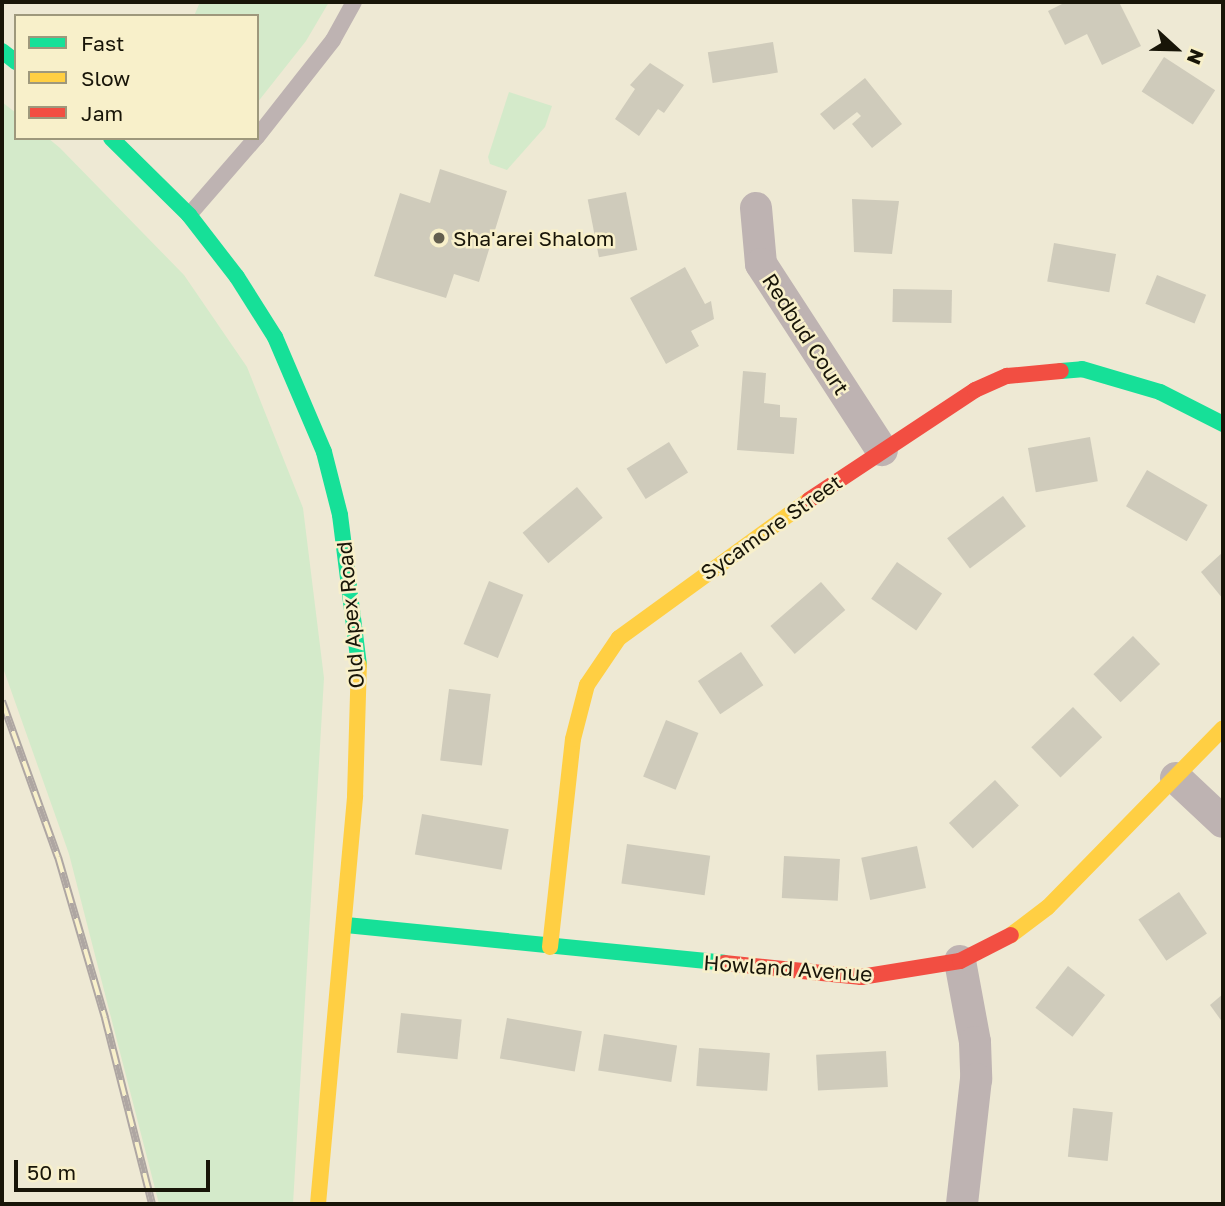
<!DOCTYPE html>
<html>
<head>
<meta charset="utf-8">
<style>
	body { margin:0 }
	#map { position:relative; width:1225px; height:1206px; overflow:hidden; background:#eee9d4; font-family:"Golos Text",sans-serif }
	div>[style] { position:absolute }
	.green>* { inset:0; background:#d4eaca }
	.building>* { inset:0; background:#cfcbbb; transform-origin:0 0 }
	.lane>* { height:16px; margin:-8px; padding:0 8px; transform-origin:8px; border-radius:8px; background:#beb3b2 }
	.street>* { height:32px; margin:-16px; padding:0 16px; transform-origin:16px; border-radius:16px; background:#beb3b2 }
	.fast>* { height:16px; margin:-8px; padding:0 8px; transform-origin:8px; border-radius:8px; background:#16e098 }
	.slow>* { height:16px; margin:-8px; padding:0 8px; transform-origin:8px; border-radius:8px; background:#ffcf43 }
	.jam>* { height:16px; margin:-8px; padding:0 8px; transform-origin:8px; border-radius:8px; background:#f24e42 }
	.rail>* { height:8px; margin-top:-4px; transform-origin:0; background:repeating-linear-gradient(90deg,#f8f0ca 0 16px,#aea6a2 0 32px); box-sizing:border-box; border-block:2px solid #aea6a2 }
	.dots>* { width:19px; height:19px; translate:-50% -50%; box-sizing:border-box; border:4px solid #f8f0ca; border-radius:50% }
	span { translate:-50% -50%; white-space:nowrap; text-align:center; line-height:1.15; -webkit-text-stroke:5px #f8f0ca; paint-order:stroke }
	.poi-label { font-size:21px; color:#181508 }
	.left { translate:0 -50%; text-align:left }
	.street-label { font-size:21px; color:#181508 }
	.frame { position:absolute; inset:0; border:4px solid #181508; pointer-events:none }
	.legend { position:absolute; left:14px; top:14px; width:245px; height:126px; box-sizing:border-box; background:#f8f0ca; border:2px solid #9e987c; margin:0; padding:9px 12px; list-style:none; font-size:21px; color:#181508 }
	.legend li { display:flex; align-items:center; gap:14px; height:35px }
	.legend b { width:35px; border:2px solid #9e987c }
	.north { position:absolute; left:1141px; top:14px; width:70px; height:70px; -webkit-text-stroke:5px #f8f0ca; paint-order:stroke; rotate:112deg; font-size:19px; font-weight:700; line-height:28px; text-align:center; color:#181508 }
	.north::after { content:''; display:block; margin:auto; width:24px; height:32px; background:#181508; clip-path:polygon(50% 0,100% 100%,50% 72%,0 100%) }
	.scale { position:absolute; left:14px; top:1160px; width:196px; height:32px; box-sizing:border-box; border:4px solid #181508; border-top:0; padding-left:9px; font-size:21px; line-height:24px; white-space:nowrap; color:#181508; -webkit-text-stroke:5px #f8f0ca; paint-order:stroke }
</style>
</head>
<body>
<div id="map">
	<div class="green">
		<div style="clip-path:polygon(200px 2px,329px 2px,306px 41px,257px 103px,257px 16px,194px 16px)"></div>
		<div style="clip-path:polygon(509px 92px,552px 106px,545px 127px,507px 170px,490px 164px,488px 157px)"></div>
		<div style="clip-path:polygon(2px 102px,16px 113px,16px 138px,48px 138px,60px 148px,184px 275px,247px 367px,303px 508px,324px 678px,293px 1204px,159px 1204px,69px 854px,2px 665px)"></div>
	</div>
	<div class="building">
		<div style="clip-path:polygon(1066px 2px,1119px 2px,1141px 46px,1102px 65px,1087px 34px,1065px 45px,1048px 11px)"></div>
		<div style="left:773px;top:42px;width:31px;height:66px;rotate:81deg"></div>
		<div style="left:1164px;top:57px;width:61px;height:41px;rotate:33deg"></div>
		<div style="clip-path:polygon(650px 63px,684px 85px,664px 113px,658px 109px,639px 136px,615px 119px,635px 89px,630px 85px)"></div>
		<div style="clip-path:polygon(865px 78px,902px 124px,872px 148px,852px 124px,861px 116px,857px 112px,834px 130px,820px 114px)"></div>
		<div style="clip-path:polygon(440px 169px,507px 191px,479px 282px,454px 274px,446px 298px,374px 276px,400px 193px,430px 203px)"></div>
		<div style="left:626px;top:192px;width:59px;height:39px;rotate:79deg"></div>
		<div style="clip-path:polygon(852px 199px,899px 201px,892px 254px,854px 252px)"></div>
		<div style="left:1054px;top:243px;width:63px;height:39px;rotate:10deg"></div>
		<div style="clip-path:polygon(685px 267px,705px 304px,711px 301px,714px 319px,691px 331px,699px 346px,666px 364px,630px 298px)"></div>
		<div style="left:1157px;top:275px;width:53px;height:31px;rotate:22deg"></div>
		<div style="left:893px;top:289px;width:59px;height:33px;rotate:1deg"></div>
		<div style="clip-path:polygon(743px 371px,766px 373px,764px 403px,780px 405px,780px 417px,797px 418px,794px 454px,737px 450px)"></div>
		<div style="left:1090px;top:437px;width:45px;height:63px;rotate:80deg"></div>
		<div style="left:669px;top:442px;width:36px;height:50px;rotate:58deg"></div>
		<div style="left:1147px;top:470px;width:70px;height:42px;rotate:30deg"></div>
		<div style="left:577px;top:487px;width:40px;height:71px;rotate:50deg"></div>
		<div style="left:1003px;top:496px;width:38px;height:70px;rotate:53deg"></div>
		<div style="clip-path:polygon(1223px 552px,1223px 599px,1201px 572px)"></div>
		<div style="left:897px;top:562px;width:55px;height:45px;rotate:35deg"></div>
		<div style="left:489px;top:581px;width:37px;height:68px;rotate:22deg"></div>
		<div style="left:821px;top:582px;width:37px;height:67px;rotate:49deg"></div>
		<div style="left:1133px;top:636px;width:39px;height:55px;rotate:46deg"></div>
		<div style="left:741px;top:652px;width:40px;height:52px;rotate:56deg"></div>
		<div style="left:449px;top:689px;width:42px;height:72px;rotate:7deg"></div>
		<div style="left:1073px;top:707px;width:42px;height:58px;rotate:46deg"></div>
		<div style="left:666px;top:720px;width:35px;height:61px;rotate:22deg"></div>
		<div style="left:995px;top:780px;width:35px;height:63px;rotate:47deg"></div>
		<div style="left:422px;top:814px;width:88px;height:41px;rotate:10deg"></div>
		<div style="left:627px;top:844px;width:84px;height:40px;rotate:8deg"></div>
		<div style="left:917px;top:846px;width:43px;height:57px;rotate:78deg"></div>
		<div style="left:784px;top:856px;width:56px;height:42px;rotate:3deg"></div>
		<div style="left:1179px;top:892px;width:50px;height:49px;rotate:56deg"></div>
		<div style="left:1068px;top:966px;width:47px;height:53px;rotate:38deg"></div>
		<div style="clip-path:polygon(1223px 994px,1223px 1023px,1210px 1005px)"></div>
		<div style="left:401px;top:1013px;width:61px;height:40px;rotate:6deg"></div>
		<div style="left:507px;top:1018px;width:76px;height:41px;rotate:10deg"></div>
		<div style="left:604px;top:1034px;width:74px;height:37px;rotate:9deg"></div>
		<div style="left:699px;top:1048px;width:71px;height:38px;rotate:4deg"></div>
		<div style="left:886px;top:1051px;width:36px;height:70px;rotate:87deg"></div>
		<div style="left:1073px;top:1108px;width:40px;height:49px;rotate:6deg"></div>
	</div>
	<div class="lane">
		<div style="left:257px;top:137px;width:123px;rotate:-51.9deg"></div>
		<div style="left:333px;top:40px;width:43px;rotate:-61.1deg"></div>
		<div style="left:189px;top:215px;width:102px;rotate:-49deg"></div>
	</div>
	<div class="street">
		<div style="left:756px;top:208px;width:56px;rotate:84.9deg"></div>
		<div style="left:761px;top:264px;width:222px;rotate:57deg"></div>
		<div style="left:1176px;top:778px;width:64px;rotate:43.1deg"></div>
		<div style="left:960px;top:961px;width:82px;rotate:79.5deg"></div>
		<div style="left:975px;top:1042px;width:37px;rotate:88deg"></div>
		<div style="left:976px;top:1079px;width:126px;rotate:96.4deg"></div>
	</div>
	<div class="fast">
		<div style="left:2px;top:51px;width:18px;rotate:38deg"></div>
		<div style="left:111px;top:138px;width:110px;rotate:44.6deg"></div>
		<div style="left:189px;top:215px;width:78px;rotate:52.3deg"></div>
		<div style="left:237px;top:277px;width:71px;rotate:57.7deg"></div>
		<div style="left:275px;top:337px;width:125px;rotate:66.9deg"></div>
		<div style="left:324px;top:452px;width:65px;rotate:75.7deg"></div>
		<div style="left:340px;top:515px;width:151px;rotate:82.8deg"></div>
		<div style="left:1061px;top:371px;width:21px;rotate:-5deg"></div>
		<div style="left:1082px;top:369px;width:81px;rotate:16.4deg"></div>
		<div style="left:1160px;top:392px;width:71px;rotate:26.9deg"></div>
		<div style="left:346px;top:925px;width:380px;rotate:5.7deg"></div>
	</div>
	<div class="slow">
		<div style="left:1011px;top:935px;width:46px;rotate:-37.1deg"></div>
		<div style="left:1048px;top:907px;width:250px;rotate:-45.6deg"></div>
		<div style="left:550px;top:947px;width:209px;rotate:-83.7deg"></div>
		<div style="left:573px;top:739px;width:56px;rotate:-75.5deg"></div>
		<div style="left:587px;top:685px;width:57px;rotate:-55.8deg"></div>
		<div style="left:619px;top:638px;width:235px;rotate:-36deg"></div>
		<div style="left:318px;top:1204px;width:410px;rotate:-84.8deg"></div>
		<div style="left:355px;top:796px;width:131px;rotate:-88.3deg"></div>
	</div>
	<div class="jam">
		<div style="left:809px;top:500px;width:199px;rotate:-33.5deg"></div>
		<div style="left:975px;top:390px;width:35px;rotate:-24deg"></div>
		<div style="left:1007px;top:376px;width:54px;rotate:-5.3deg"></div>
		<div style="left:724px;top:963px;width:138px;rotate:5.8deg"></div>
		<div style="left:861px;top:977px;width:100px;rotate:-9.2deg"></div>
		<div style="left:960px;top:961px;width:57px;rotate:-27deg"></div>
	</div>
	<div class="rail">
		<div style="left:2px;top:701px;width:166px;rotate:70.3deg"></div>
		<div style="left:58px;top:857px;width:168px;rotate:73.7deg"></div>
		<div style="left:105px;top:1018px;width:192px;rotate:75.8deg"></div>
	</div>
	<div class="dots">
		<div style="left:439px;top:238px;background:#635f4f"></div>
	</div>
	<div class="poi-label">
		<span class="left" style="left:453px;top:238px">Sha'arei Shalom</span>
	</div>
	<div class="street-label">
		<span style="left:806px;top:334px;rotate:57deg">Redbud Court</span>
		<span style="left:771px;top:527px;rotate:-35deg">Sycamore Street</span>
		<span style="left:350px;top:615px;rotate:-95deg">Old Apex Road</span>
		<span style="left:788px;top:968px;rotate:4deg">Howland Avenue</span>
	</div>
	<div class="frame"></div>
	<ul class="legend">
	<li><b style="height:9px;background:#16e098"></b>Fast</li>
	<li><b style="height:9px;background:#ffcf43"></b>Slow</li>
	<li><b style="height:9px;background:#f24e42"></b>Jam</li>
	</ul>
	<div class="north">N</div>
	<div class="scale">50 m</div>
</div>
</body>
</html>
